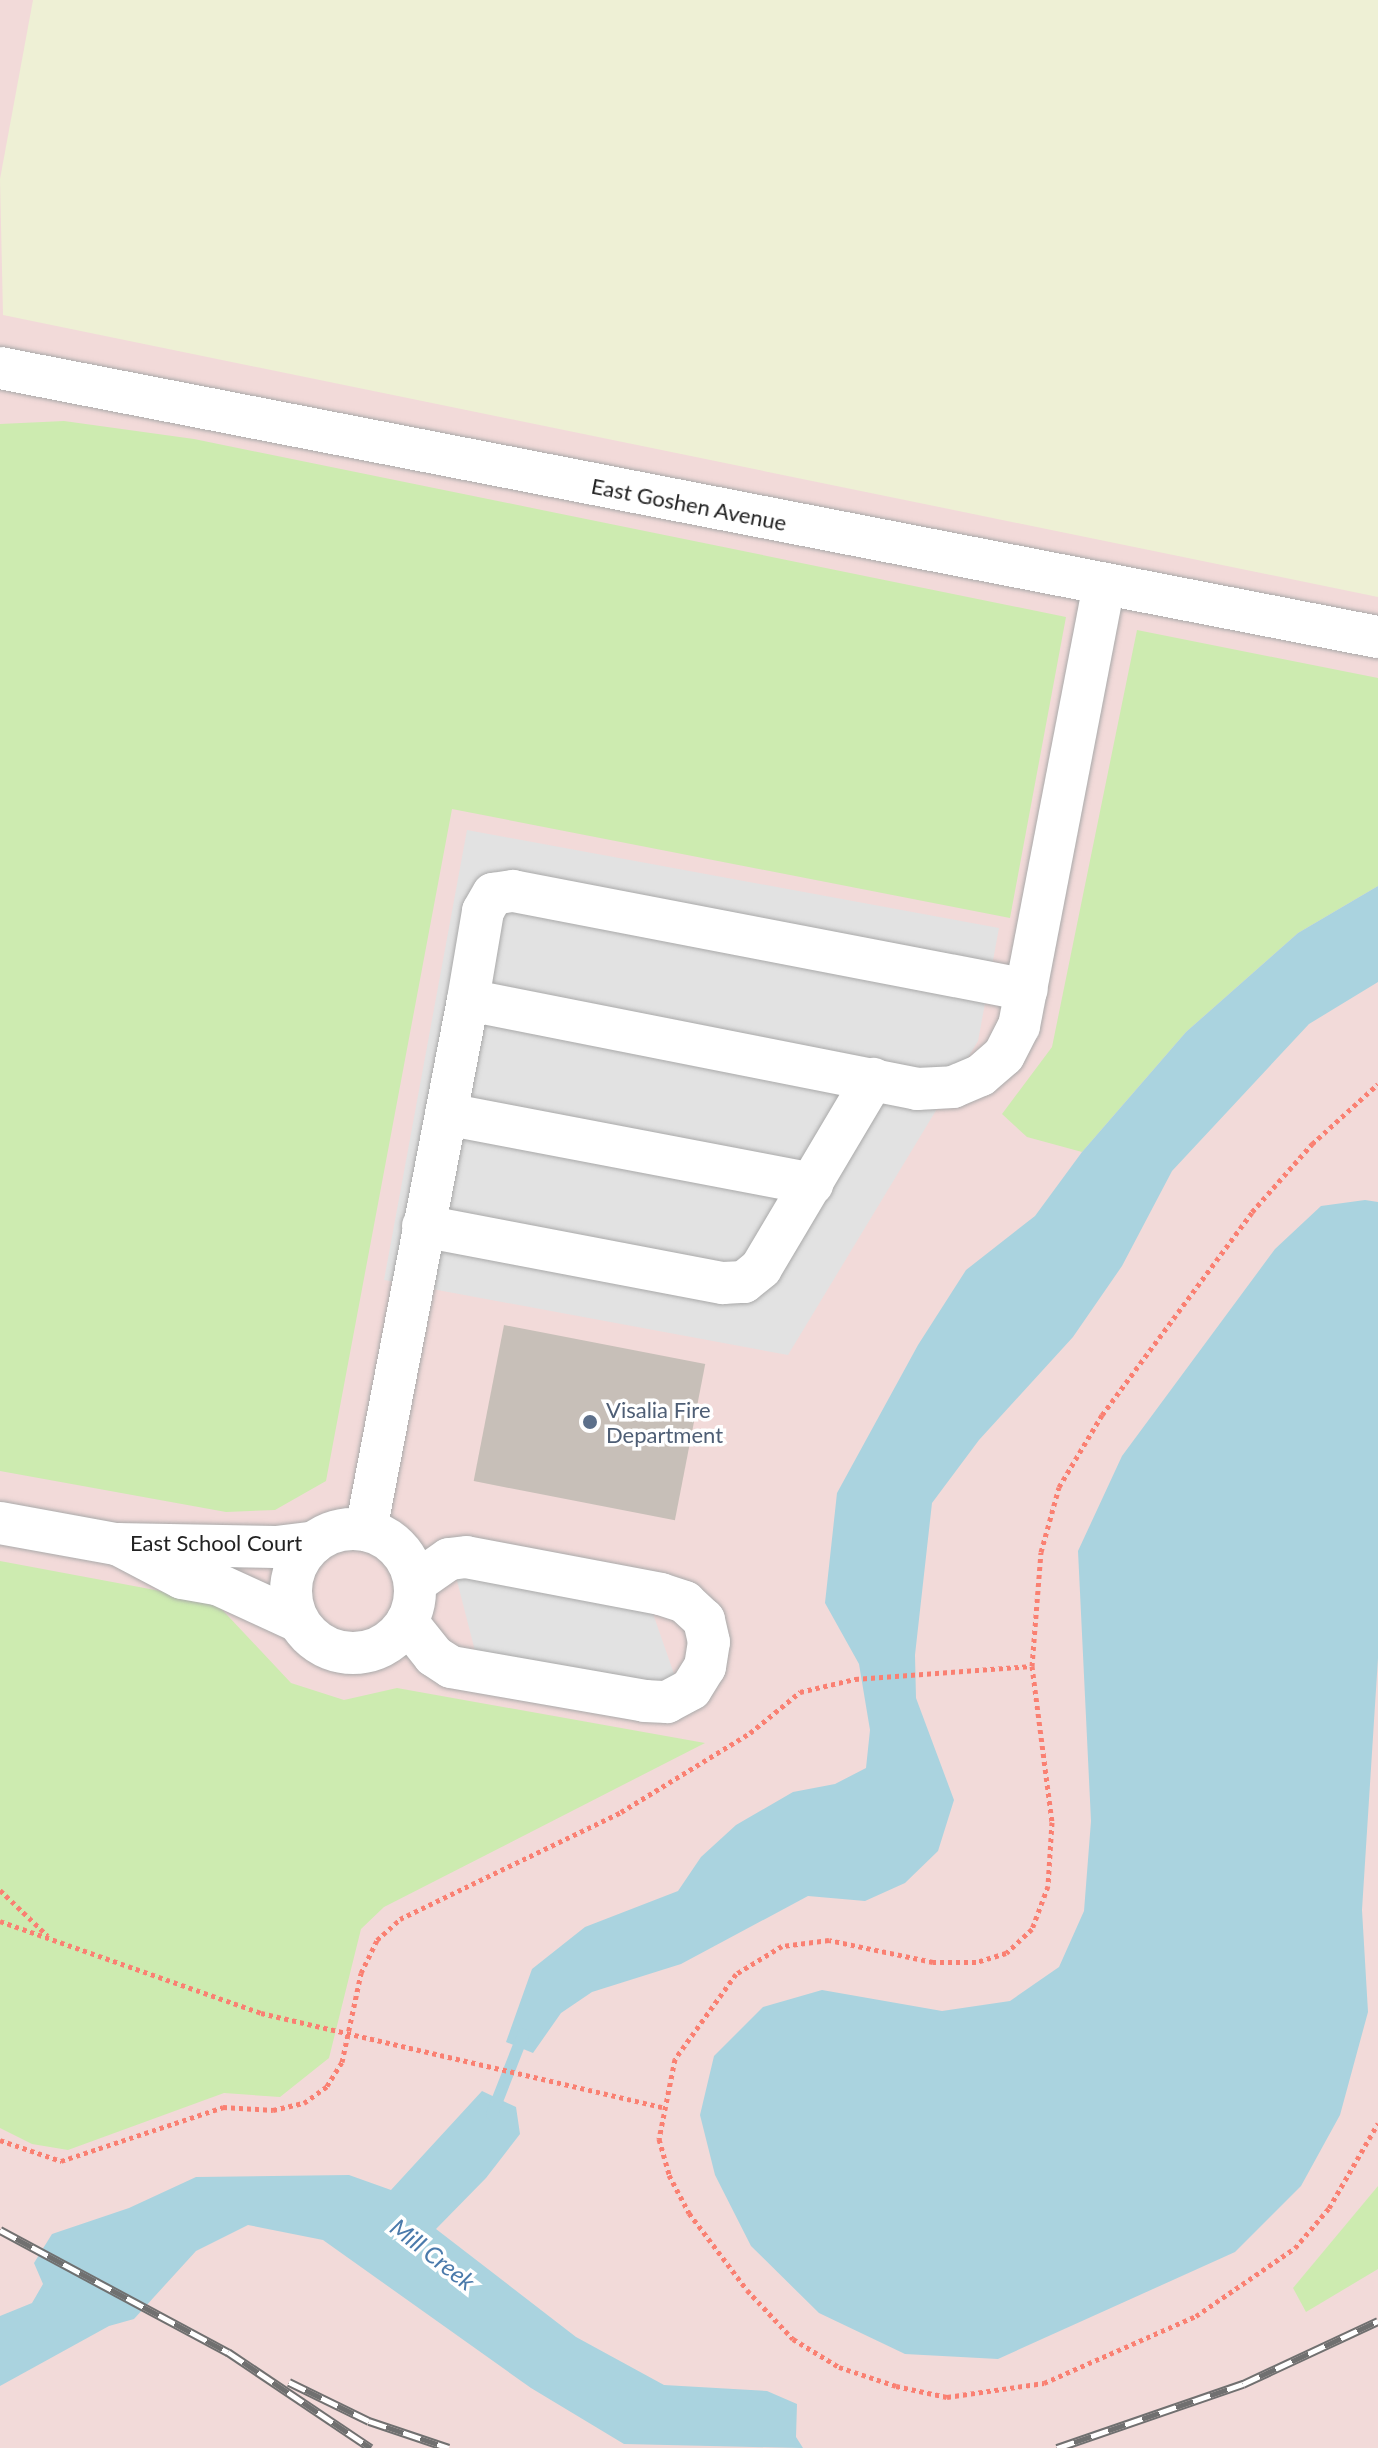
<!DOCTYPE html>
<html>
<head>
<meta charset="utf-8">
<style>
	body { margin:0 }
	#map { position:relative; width:1378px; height:2448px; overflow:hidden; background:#f2efe9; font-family:Lato,sans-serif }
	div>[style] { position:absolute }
	.commercial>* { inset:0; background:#f2dad9; transform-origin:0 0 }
	.farmland>* { inset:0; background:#eef0d5 }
	.grass>* { inset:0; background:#cdebb0 }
	.parking>* { inset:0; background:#e2e2e2 }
	.water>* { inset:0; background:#aad3df }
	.stream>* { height:12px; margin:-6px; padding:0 6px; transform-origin:6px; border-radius:6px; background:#aad3df }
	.building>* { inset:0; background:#c7bfb8; transform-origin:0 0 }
	.path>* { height:5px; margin-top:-2.5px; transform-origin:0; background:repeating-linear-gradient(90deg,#fa8072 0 4px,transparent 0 8px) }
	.roads { filter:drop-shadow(0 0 2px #a9a9a9) drop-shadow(0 0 2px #a9a9a9) }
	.minor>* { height:42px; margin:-21px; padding:0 21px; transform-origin:21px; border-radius:21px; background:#fff }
	.minor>.ring { margin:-21px; padding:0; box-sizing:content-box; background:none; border:42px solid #fff; border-radius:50% }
	.rail>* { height:9px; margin-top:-4.5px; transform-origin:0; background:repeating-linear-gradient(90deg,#fff 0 18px,#707070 0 36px); box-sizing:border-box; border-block:2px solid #707070 }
	.dots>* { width:22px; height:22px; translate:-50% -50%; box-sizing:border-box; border:4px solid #fff; border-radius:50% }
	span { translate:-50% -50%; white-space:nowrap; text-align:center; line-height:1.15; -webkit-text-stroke:7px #fff; paint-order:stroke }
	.street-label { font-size:22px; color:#222 }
	.service-label { font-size:22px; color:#4e5e75 }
	.left { translate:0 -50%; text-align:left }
	.water-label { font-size:24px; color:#4a7aab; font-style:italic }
</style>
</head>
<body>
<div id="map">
	<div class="commercial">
		<div style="left:0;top:0;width:1378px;height:2448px"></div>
	</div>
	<div class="farmland">
		<div style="clip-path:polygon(33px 0,1378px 0,1378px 597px,3px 315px,0 179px)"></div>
	</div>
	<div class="grass">
		<div style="clip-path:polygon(64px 421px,194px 439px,1066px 617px,1010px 918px,452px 809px,326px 1481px,275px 1510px,226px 1512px,0 1471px,0 424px)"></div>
		<div style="clip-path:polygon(1137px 630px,1378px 678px,1378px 886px,1298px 933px,1186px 1032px,1082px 1152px,1027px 1137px,1002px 1114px,1052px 1047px)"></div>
		<div style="clip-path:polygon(0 1561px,214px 1601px,291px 1683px,344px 1700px,397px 1688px,705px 1743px,384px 1907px,361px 1929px,329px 2058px,280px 2097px,224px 2093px,68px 2150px,32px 2144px,0 2128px)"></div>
		<div style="clip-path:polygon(1378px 2186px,1378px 2269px,1306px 2312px,1293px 2288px)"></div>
	</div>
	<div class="parking">
		<div style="clip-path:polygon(467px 830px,999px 928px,978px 1041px,788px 1355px,384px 1280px)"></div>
		<div style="clip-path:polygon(454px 1569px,651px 1608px,680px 1691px,475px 1651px)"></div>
	</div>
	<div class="water">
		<div style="clip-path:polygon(1378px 886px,1378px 982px,1309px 1024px,1172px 1171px,1122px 1266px,1073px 1337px,979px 1440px,932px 1503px,915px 1655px,916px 1698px,954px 1800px,938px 1851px,905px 1883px,865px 1901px,808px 1896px,681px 1964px,592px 1992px,561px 2013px,533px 2053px,506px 2042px,532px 1969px,585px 1927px,678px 1891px,701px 1857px,736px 1825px,793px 1792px,835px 1784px,866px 1768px,870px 1730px,859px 1664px,825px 1603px,837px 1493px,918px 1345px,966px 1270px,1035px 1216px,1082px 1152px,1186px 1032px,1298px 933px)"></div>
		<div style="clip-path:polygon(1365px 1200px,1378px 1202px,1378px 1658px,1362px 1910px,1368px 2012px,1340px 2115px,1301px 2186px,1235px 2252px,998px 2359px,905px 2354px,819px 2313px,751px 2246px,715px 2175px,700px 2115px,714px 2056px,763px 2007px,822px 1990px,942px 2011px,1010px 2001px,1059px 1967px,1084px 1911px,1091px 1821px,1078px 1551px,1122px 1456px,1275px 1249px,1321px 1206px)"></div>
		<div style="clip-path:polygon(482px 2091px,516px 2107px,520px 2134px,486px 2178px,436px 2229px,576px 2337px,664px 2385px,767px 2391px,797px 2404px,796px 2437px,803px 2448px,624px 2444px,531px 2388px,323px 2240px,248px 2225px,196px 2251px,134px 2319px,109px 2326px,0 2386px,0 2316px,32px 2303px,43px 2284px,34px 2263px,52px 2234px,129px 2208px,196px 2177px,349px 2175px,391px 2190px)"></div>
	</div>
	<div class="stream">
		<div style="left:492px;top:2114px;width:85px;rotate:-68.6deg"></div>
	</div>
	<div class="building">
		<div style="left:504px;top:1325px;width:205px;height:159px;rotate:11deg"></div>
	</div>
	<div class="path">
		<div style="left:1032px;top:1666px;width:157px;rotate:82.7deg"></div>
		<div style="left:1052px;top:1822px;width:64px;rotate:93.6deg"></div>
		<div style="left:1048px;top:1886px;width:46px;rotate:110.4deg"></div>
		<div style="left:1032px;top:1929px;width:35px;rotate:137deg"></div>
		<div style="left:1006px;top:1953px;width:31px;rotate:163deg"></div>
		<div style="left:976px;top:1962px;width:43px;rotate:180deg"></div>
		<div style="left:933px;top:1962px;width:106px;rotate:-168.1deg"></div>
		<div style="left:829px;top:1940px;width:47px;rotate:172.7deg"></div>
		<div style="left:782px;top:1946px;width:54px;rotate:148.7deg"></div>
		<div style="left:736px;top:1974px;width:105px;rotate:125.7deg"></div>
		<div style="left:675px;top:2059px;width:82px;rotate:101.3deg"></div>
		<div style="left:659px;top:2139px;width:37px;rotate:74deg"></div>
		<div style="left:669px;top:2175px;width:43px;rotate:62.2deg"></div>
		<div style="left:689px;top:2213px;width:96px;rotate:53deg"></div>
		<div style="left:747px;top:2290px;width:67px;rotate:46.8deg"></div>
		<div style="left:793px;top:2339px;width:54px;rotate:31.3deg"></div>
		<div style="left:839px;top:2367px;width:60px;rotate:18.4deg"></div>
		<div style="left:896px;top:2386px;width:52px;rotate:12.2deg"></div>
		<div style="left:947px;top:2397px;width:98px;rotate:-8.2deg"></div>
		<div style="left:1044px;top:2383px;width:166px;rotate:-23.8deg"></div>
		<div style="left:1196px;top:2316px;width:120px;rotate:-34.5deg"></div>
		<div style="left:1295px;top:2248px;width:52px;rotate:-49.6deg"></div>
		<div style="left:1329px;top:2208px;width:98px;rotate:-60deg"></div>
		<div style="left:0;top:1890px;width:66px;rotate:43.8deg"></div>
		<div style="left:0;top:1921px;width:277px;rotate:19.4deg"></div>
		<div style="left:261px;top:2013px;width:412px;rotate:13.2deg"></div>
		<div style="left:0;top:2140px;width:65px;rotate:19deg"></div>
		<div style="left:61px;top:2161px;width:171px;rotate:-18.4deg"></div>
		<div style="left:223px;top:2107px;width:50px;rotate:3.4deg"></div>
		<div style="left:273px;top:2110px;width:32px;rotate:-13deg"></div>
		<div style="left:304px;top:2103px;width:29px;rotate:-36deg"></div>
		<div style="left:327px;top:2086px;width:28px;rotate:-58deg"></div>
		<div style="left:342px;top:2062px;width:91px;rotate:-77.9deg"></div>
		<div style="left:361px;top:1973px;width:37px;rotate:-64deg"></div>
		<div style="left:377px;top:1940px;width:31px;rotate:-42deg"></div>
		<div style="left:400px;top:1919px;width:246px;rotate:-25.8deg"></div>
		<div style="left:621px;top:1812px;width:151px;rotate:-31.5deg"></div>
		<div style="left:750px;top:1733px;width:65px;rotate:-39.4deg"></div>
		<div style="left:800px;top:1692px;width:57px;rotate:-13.3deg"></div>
		<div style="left:855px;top:1679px;width:177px;rotate:-4.2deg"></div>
		<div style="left:1032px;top:1666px;width:114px;rotate:-85.5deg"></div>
		<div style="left:1041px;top:1552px;width:67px;rotate:-74.5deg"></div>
		<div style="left:1059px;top:1487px;width:84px;rotate:-59.2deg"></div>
		<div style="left:1102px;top:1415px;width:252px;rotate:-53.5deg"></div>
		<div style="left:1252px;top:1212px;width:91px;rotate:-48.6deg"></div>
		<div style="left:1312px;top:1144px;width:89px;rotate:-42.3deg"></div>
	</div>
	<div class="roads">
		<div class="minor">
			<div style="left:0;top:368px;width:1404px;rotate:11.05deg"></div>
			<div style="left:468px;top:1000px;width:90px;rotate:-80.4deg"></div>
			<div style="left:483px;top:911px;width:20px;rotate:-60deg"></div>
			<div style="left:493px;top:894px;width:20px;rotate:-9deg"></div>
			<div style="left:513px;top:891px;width:523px;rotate:10.9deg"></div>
			<div style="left:446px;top:1114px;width:373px;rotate:10.8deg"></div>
			<div style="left:423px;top:1226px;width:305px;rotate:10.8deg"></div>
			<div style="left:723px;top:1283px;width:21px;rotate:-3deg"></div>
			<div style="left:744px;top:1282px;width:22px;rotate:-39deg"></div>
			<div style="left:761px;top:1268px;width:220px;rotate:-59.3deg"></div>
			<div style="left:0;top:1523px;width:118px;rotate:10.3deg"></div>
			<div style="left:116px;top:1544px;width:160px;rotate:1.1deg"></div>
			<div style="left:276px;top:1547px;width:39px;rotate:-7deg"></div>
			<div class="ring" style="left:291px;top:1529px;width:82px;height:82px"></div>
			<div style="left:366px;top:1530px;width:540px;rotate:-79.11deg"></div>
			<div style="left:468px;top:1000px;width:458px;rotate:11.2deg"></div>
			<div style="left:917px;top:1089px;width:36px;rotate:-3deg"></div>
			<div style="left:953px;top:1087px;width:30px;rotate:-23deg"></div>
			<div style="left:981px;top:1075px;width:30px;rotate:-41deg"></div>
			<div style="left:1004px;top:1055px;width:33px;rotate:-63deg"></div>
			<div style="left:1019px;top:1026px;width:449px;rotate:-79.1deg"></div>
			<div style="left:117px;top:1544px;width:73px;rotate:27.6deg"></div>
			<div style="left:182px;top:1578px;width:36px;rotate:10deg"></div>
			<div style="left:217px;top:1584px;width:89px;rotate:24.6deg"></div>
			<div style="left:407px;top:1622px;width:43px;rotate:51.5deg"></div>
			<div style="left:434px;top:1656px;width:20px;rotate:33deg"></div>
			<div style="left:451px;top:1667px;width:197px;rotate:9.9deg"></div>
			<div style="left:645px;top:1701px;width:22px;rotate:3deg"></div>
			<div style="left:667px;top:1702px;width:27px;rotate:-28deg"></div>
			<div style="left:691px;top:1689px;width:26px;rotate:-58deg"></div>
			<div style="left:705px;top:1667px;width:25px;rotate:-81deg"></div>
			<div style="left:709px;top:1642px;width:23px;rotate:-103deg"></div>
			<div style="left:704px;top:1620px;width:26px;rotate:-137deg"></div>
			<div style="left:685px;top:1602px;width:25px;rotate:-162deg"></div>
			<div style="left:661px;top:1594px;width:198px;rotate:-169.3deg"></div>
			<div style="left:466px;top:1557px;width:17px;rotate:173deg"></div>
			<div style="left:449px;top:1559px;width:42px;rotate:144.8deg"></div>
		</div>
	</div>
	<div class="rail">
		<div style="left:0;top:2230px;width:259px;rotate:28.2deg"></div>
		<div style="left:228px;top:2352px;width:172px;rotate:33.9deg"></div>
		<div style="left:289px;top:2382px;width:89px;rotate:26deg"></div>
		<div style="left:369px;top:2421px;width:84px;rotate:18.6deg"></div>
		<div style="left:1057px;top:2448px;width:197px;rotate:-19deg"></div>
		<div style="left:1243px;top:2384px;width:149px;rotate:-25deg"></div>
	</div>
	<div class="dots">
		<div style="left:590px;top:1422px;background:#5c6f8a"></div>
	</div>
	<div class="street-label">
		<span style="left:689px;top:504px;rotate:11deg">East Goshen Avenue</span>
		<span style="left:216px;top:1543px">East School Court</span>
	</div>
	<div class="service-label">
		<span class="left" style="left:606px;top:1422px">Visalia Fire<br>Department</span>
	</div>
	<div class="water-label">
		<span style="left:433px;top:2254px;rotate:38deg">Mill Creek</span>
	</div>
</div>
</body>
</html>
